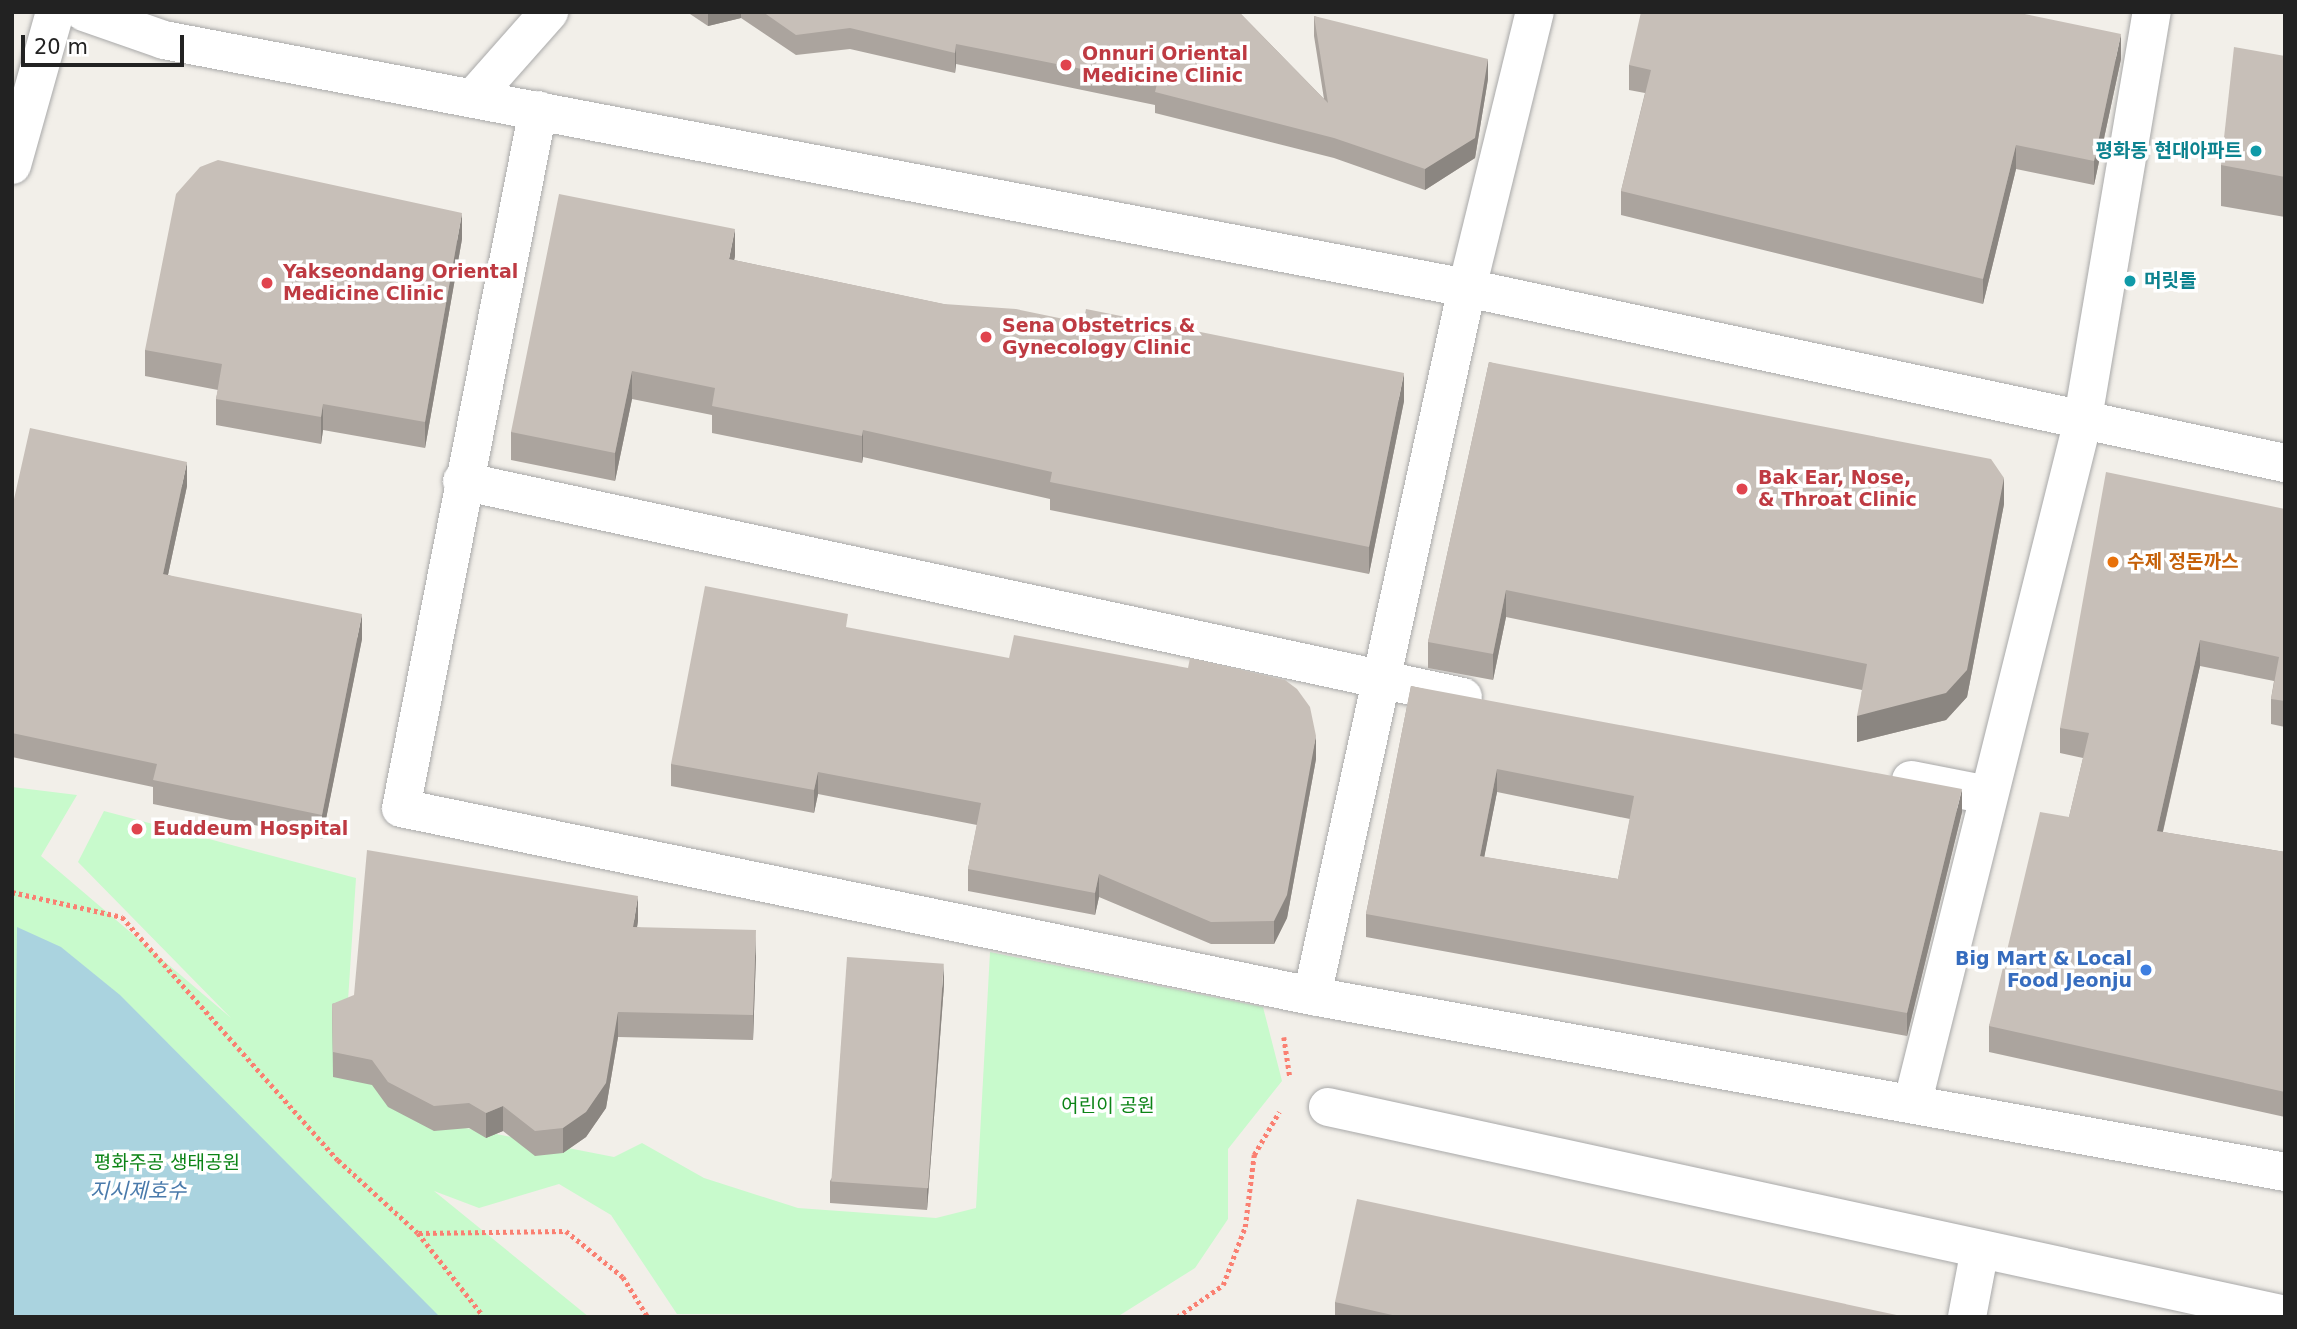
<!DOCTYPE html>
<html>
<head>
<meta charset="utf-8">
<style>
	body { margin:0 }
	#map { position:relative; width:2297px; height:1329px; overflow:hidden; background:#f2efe9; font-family:"DejaVu Sans","Noto Sans KR",sans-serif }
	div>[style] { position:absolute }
	.park>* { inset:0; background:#c8facc }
	.water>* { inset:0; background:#aad3df }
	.path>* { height:4.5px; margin-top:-2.25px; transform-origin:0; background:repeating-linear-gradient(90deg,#fa8072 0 3.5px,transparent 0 7px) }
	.roads { filter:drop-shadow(0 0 2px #a9a9a9) drop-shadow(0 0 2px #a9a9a9) }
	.minor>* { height:38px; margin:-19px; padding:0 19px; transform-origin:19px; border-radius:19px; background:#fff }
	.wall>* { inset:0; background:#aba49e }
	.shaded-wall>* { inset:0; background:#8b8681 }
	.building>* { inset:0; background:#c7bfb8; transform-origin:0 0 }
	.dots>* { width:19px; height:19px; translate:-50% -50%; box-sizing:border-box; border:4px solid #fff; border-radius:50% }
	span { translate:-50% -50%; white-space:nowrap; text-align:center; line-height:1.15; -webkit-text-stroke:7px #fff; paint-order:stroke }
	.health-label { font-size:19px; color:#be3a42; font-weight:700 }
	.left { translate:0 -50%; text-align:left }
	.culture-label { font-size:19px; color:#0d838f; font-weight:700 }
	.right { translate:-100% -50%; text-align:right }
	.food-label { font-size:19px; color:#c56008; font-weight:700 }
	.shop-label { font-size:19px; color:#366cbe; font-weight:700 }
	.park-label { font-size:19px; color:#0c8416 }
	.water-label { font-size:21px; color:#4a7aab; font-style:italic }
	.frame { position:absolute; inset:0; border:14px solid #222; pointer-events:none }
	.scale { position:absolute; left:21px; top:35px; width:163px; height:32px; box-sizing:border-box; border:4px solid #222; border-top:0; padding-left:9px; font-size:21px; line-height:24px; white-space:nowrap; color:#222; -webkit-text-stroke:5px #fff; paint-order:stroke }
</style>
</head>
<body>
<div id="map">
	<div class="park">
		<div style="clip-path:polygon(12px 787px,77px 795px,41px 856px,231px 1018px,78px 862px,104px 811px,356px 878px,344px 1062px,414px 1118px,614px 1157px,642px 1143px,704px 1178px,798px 1208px,936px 1218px,976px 1208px,990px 952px,1263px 1007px,1282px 1081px,1228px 1149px,1228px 1219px,1195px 1268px,1117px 1317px,677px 1314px,611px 1215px,559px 1184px,479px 1208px,434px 1191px,589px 1317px,12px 1317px)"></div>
	</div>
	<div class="water">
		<div style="clip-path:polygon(17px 927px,61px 947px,120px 995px,440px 1317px,12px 1317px)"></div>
	</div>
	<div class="path">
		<div style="left:12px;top:892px;width:113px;rotate:12.8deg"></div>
		<div style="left:122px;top:917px;width:325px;rotate:48.4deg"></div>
		<div style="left:338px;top:1160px;width:108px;rotate:42.4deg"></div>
		<div style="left:418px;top:1233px;width:107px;rotate:51.8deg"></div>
		<div style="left:1284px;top:1037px;width:40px;rotate:81.5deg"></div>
		<div style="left:419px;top:1233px;width:147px;rotate:-0.8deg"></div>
		<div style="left:566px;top:1231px;width:73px;rotate:38.9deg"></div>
		<div style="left:623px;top:1277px;width:47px;rotate:58deg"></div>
		<div style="left:1177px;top:1317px;width:56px;rotate:-34.8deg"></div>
		<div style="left:1223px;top:1285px;width:62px;rotate:-69.2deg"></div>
		<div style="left:1245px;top:1227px;width:73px;rotate:-82.9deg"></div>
		<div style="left:1254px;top:1155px;width:50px;rotate:-59.8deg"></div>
	</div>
	<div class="roads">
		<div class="minor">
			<div style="left:84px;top:12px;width:85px;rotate:19.3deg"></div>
			<div style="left:164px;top:40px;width:1326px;rotate:10.78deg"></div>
			<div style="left:1467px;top:288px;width:837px;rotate:12.08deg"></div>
			<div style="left:473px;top:98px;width:115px;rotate:-48.5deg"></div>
			<div style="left:538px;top:110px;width:711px;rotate:101.1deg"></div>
			<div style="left:401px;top:808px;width:930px;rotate:11.66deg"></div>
			<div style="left:1312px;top:996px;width:989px;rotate:10.25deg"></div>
			<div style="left:12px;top:165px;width:159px;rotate:-74.3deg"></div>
			<div style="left:462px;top:481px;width:1024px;rotate:12.18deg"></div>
			<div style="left:1911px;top:780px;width:78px;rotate:11deg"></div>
			<div style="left:1312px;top:996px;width:725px;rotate:-77.65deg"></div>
			<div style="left:1467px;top:288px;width:284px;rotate:-76.2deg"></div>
			<div style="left:1913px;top:1101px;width:698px;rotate:-75.98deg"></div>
			<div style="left:2082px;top:424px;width:418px;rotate:-80.4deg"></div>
			<div style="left:1328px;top:1107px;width:979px;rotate:12.26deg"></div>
			<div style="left:1967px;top:1317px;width:69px;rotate:-79.2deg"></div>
		</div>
	</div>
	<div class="wall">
		<div style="clip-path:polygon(687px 12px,1239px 12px,1324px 99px,1314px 36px,1314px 16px,1488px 79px,1475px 158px,1425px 190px,1334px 158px,1155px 113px,1155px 105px,956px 64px,955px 73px,850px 49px,796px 55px,741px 18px,708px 26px)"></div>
		<div style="clip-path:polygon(2285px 56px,2285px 217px,2221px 206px,2221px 165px)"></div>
		<div style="clip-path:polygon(2121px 59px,2094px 185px,2016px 169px,1983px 304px,1621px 215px,1621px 191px,1645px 93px,1629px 90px,1629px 65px)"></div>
		<div style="clip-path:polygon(462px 239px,425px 448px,323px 430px,321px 444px,216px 425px,216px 399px,218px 390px,145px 376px,145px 350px)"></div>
		<div style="clip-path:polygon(735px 256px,734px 260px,1404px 401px,1369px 574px,1050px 510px,1050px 499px,863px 457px,862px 463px,712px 433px,712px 415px,632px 399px,615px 481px,511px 460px,511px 432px)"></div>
		<div style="clip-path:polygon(1489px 362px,2004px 504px,1967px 697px,1946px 720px,1857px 742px,1862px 690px,1506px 617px,1493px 680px,1428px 668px,1428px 642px)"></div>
		<div style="clip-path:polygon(187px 486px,168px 575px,362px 639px,322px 839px,153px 804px,153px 787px,12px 757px,12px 508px)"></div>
		<div style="clip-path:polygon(2285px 509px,2285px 727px,2271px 724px,2271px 699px,2274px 681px,2200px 666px,2163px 832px,2285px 852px,2285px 1117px,1989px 1052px,1989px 1026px,2069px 817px,2083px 758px,2060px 753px,2060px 728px)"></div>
		<div style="clip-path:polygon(848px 628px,1316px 759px,1287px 918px,1274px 944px,1211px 944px,1099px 897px,1095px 915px,968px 891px,968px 869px,977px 825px,818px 794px,814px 813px,671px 786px,671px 764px)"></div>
		<div style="clip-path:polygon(evenodd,1411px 686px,1962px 812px,1907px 1036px,1366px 937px,1366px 914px,1411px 686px,1497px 792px,1630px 819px,1618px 879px,1484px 857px,1497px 792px)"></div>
		<div style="clip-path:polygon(638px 921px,637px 927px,756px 955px,753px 1040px,618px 1037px,606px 1108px,586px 1137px,563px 1153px,535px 1156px,503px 1131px,486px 1138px,469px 1128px,434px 1131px,388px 1107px,372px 1085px,333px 1077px,332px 1004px)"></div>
		<div style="clip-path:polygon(944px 985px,927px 1210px,830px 1203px,830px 1181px)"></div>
		<div style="clip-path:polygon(1335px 1302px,1906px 1317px,1335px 1317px)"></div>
	</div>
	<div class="shaded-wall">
		<div style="clip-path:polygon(708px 12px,741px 12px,741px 18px,708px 26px)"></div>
		<div style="clip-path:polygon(2121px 34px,2121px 59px,2094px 185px,2094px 161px)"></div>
		<div style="clip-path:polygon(956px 44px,956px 64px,955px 73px,955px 53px)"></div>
		<div style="clip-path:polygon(1488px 59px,1488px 79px,1475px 158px,1425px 190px,1425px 169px)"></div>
		<div style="clip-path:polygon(2016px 145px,2016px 169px,1983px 304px,1983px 279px)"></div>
		<div style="clip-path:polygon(462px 213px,462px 239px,425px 448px,425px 422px)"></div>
		<div style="clip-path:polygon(735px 229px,735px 256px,729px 286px,729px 259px)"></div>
		<div style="clip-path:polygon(632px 371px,632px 399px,615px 481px,615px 453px)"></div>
		<div style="clip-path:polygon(1404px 373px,1404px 401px,1369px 574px,1369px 547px)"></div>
		<div style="clip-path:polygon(323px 404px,323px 430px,321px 444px,321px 417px)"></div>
		<div style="clip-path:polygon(863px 430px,863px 457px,862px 463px,862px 436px)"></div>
		<div style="clip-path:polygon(187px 462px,187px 486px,163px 598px,163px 574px)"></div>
		<div style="clip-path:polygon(2004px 478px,2004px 504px,1967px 697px,1946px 720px,1857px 742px,1857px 716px)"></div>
		<div style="clip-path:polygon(1506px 590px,1506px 617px,1493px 680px,1493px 654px)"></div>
		<div style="clip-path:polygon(362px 614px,362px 639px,322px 839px,322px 815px)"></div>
		<div style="clip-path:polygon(2200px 640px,2200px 666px,2157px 857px,2157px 831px)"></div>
		<div style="clip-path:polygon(1316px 736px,1316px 759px,1287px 918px,1274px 944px,1274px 921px)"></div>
		<div style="clip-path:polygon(1497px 769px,1497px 792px,1480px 879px,1480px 856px)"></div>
		<div style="clip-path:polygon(818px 772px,818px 794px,814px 813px,814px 790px)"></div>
		<div style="clip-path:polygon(1962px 789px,1962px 812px,1907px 1036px,1907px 1013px)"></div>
		<div style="clip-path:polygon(1099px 874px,1099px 897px,1095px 915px,1095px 893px)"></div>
		<div style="clip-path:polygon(638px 896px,638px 921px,633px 952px,633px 927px)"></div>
		<div style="clip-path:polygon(756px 930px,756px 955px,753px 1040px,753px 1015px)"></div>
		<div style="clip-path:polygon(944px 964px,944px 985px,927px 1210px,927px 1189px)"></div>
		<div style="clip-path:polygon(618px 1012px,618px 1037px,606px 1108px,586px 1137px,563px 1153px,563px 1128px)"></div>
		<div style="clip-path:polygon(503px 1106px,503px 1131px,486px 1138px,486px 1113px)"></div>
	</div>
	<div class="building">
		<div style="clip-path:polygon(763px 12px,1239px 12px,1328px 103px,1314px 16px,1488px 59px,1475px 138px,1425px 169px,1334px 138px,1155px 92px,1157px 84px,956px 44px,955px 53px,850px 28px,796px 35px)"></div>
		<div style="clip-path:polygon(1641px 12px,2015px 12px,2121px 34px,2094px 161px,2016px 145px,1983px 279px,1621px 191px,1651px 70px,1629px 65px)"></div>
		<div style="clip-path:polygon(2234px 47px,2285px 56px,2285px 177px,2221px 165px)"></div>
		<div style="clip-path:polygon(218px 160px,462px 213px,425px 422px,323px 404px,321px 417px,216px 399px,222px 364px,145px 350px,176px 194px,200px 167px)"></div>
		<div style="clip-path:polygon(559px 194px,735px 229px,729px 259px,944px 304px,1016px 309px,1083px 323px,1086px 309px,1404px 373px,1369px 547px,1050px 482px,1052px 472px,863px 430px,862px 436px,712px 406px,715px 388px,632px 371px,615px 453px,511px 432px)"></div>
		<div style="clip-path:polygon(1489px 362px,1991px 459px,2004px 478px,1967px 670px,1946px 693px,1857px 716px,1867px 664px,1506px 590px,1493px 654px,1428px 642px)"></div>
		<div style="clip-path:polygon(30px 428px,187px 462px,163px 574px,362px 614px,322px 815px,153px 780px,157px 764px,12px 733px,12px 508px)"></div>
		<div style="clip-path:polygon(2106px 472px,2285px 509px,2285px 701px,2271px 699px,2279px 657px,2200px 640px,2157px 831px,2285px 852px,2285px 1092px,1989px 1026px,2040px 812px,2069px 817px,2089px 733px,2060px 728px)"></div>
		<div style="clip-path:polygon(705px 586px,848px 614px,846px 627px,1009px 658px,1014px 635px,1188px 668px,1190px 658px,1285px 680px,1297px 689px,1310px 707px,1316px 736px,1287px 895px,1274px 921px,1211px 922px,1099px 874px,1095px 893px,968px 869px,981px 803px,818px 772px,814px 790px,671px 764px)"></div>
		<div style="clip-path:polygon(evenodd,1411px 686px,1962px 789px,1907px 1013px,1366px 914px,1411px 686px,1497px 769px,1634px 796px,1618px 879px,1480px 856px,1497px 769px)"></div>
		<div style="clip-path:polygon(367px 850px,638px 896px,633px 927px,756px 930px,753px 1015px,618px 1012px,606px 1083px,586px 1112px,563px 1128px,535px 1131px,503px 1106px,486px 1113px,469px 1103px,434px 1106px,388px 1082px,372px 1060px,333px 1052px,332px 1004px,354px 995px)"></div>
		<div style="left:847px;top:957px;width:97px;height:225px;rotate:4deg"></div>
		<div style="clip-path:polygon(1357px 1199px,1906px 1317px,1401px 1317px,1335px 1302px)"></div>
	</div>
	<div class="dots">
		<div style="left:1066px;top:65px;background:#e0444e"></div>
		<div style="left:2256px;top:151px;background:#0f9aa8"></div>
		<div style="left:2130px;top:281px;background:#0f9aa8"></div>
		<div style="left:267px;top:283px;background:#e0444e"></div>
		<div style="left:986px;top:337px;background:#e0444e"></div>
		<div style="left:1742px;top:489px;background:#e0444e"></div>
		<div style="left:2113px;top:562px;background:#e8710a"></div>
		<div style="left:137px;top:829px;background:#e0444e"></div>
		<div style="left:2146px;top:970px;background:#3f7fe0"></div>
	</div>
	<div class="health-label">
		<span class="left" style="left:1082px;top:65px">Onnuri Oriental<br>Medicine Clinic</span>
		<span class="left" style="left:283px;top:283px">Yakseondang Oriental<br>Medicine Clinic</span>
		<span class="left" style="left:1002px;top:337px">Sena Obstetrics &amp;<br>Gynecology Clinic</span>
		<span class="left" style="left:1758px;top:489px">Bak Ear, Nose,<br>&amp; Throat Clinic</span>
		<span class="left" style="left:153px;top:829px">Euddeum Hospital</span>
	</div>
	<div class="culture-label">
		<span class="right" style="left:2242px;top:151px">평화동 현대아파트</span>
		<span class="left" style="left:2144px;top:281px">머릿돌</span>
	</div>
	<div class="food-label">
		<span class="left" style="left:2127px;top:562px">수제 정돈까스</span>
	</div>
	<div class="shop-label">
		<span class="right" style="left:2132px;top:970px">Big Mart &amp; Local<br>Food Jeonju</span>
	</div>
	<div class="park-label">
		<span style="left:1108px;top:1106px">어린이 공원</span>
		<span style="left:167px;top:1163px">평화주공 생태공원</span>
	</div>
	<div class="water-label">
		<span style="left:138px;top:1191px">지시제호수</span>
	</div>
	<div class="frame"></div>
	<div class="scale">20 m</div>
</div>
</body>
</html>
